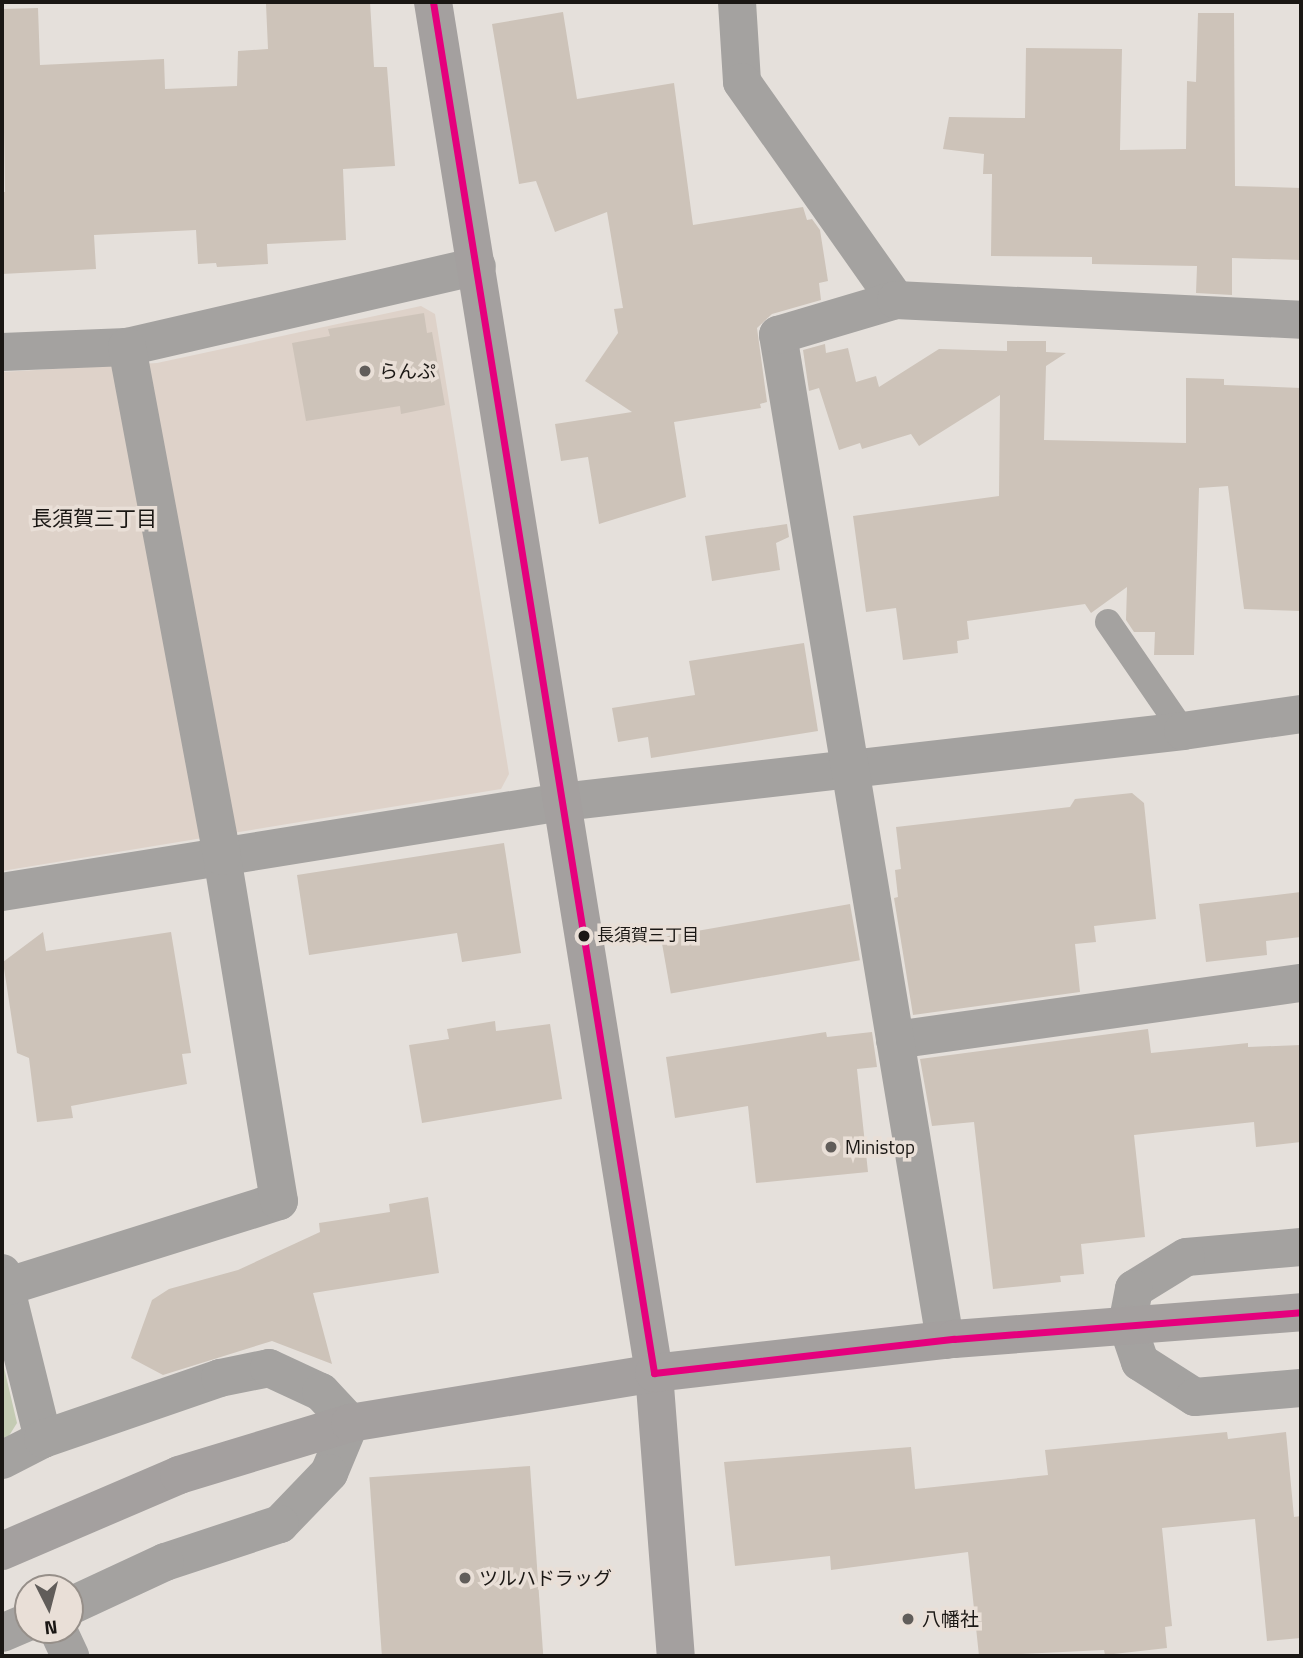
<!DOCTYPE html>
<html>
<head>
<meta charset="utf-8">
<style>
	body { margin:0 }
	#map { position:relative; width:1303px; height:1658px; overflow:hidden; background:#e5e0db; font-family:"Titillium Web","Noto Sans JP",sans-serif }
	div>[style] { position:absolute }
	.built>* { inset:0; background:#ded2c9 }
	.green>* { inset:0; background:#c4cbb3 }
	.building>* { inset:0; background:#cdc3b9; transform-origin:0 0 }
	.lane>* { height:26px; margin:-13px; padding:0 13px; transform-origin:13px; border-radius:13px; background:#a4a2a0 }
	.street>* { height:38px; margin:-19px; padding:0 19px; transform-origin:19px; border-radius:19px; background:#a4a2a0 }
	.secondary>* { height:38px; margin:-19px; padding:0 19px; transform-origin:19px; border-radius:19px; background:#a4a09f }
	.bus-1>* { height:7px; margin:-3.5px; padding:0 3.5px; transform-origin:3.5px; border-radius:3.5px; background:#e5007d }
	.dots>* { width:19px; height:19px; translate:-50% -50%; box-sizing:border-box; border:4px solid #e9dfd7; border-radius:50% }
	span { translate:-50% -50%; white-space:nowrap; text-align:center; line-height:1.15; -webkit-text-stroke:7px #e9dfd7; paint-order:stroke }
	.bus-label { font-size:17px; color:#1a1714 }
	.left { translate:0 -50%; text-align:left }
	.poi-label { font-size:19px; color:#1a1714 }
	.neighbourhood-label { font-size:21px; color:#1a1714 }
	.frame { position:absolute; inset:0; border:4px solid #1a1714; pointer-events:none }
	.north { position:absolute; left:14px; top:1574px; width:70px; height:70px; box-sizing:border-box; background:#e9dfd7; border:2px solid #968f89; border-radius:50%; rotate:174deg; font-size:19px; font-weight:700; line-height:28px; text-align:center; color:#1a1714 }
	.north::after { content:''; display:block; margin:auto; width:24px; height:32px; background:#615d5a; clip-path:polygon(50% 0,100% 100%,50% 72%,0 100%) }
</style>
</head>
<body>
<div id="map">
	<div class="built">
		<div style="clip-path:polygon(421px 306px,435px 314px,509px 774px,501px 789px,2px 871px,2px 372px,157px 363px)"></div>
	</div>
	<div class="green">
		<div style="clip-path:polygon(2px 1359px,17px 1423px,2px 1447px)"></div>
	</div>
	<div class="building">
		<div style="clip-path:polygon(370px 2px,374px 67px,387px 67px,395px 166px,343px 169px,346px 240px,267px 244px,268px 264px,217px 267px,216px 263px,198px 264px,196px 230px,94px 235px,96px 269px,2px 274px,2px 192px,5px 192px,2px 9px,38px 8px,40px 65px,164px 59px,165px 89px,237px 86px,238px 51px,268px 49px,266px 4px)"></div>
		<div style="clip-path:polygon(563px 12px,577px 99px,674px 83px,693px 225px,803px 207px,807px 220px,812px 219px,820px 230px,828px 281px,819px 283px,821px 300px,772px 314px,757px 328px,767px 402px,760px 404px,761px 408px,674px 422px,686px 497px,599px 524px,588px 457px,561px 461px,555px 424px,632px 412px,585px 381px,618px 333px,614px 309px,623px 308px,607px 212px,555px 232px,536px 181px,519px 184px,492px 24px)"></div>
		<div style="clip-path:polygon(1198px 13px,1234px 13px,1235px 186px,1301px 188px,1301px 260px,1232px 258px,1232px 295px,1196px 293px,1197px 266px,1092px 264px,1092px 257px,991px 256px,992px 174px,983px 174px,984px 154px,943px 149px,949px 117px,1025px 118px,1026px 48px,1122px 49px,1120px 150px,1186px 149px,1187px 81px,1196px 82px)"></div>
		<div style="clip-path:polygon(424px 313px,427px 333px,432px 332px,445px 405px,401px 414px,400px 406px,306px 421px,292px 343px,330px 336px,328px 329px)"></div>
		<div style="clip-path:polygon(1007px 341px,1046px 341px,1046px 352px,1066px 353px,1046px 366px,1044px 440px,1186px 443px,1186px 378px,1224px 379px,1224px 385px,1301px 388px,1301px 611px,1244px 609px,1228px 486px,1199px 488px,1194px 655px,1154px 655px,1155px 632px,1134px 632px,1126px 620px,1127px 587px,1091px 613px,1085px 604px,967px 621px,969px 639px,957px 641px,958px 653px,903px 660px,896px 608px,866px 612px,853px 516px,999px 496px,1000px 395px,919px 446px,911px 434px,862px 449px,860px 443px,839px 450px,819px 388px,809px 391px,803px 350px,825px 344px,826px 353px,848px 348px,856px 382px,876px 376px,879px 387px,939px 349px,1007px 351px)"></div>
		<div style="clip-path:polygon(787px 524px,789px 537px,776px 543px,780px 570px,712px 581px,705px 536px)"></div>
		<div style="clip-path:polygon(804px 643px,818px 731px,651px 758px,648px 737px,618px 742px,612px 708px,695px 695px,689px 661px)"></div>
		<div style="clip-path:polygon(1132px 793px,1144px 803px,1156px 919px,1094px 926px,1096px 942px,1075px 944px,1080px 992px,913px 1015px,894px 898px,898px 897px,895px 870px,901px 869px,896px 827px,1070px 807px,1075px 799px)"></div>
		<div style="clip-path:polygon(504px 843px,521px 953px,462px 962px,457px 933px,309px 955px,297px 875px)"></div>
		<div style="clip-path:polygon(1301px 892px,1301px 937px,1266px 941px,1267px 955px,1206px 962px,1199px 904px)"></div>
		<div style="left:850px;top:904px;width:57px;height:192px;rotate:80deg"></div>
		<div style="clip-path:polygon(43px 932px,46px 951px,171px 932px,191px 1053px,182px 1054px,187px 1084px,71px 1106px,73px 1118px,37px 1122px,29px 1058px,17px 1053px,3px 962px)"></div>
		<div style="clip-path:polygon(495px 1021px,496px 1031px,550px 1024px,562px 1099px,422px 1123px,409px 1045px,449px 1039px,447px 1029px)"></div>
		<div style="clip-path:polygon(1148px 1029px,1151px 1053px,1248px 1043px,1248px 1047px,1301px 1045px,1301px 1142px,1256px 1147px,1254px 1122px,1134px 1135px,1145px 1237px,1081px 1244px,1084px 1274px,1060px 1276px,1061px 1282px,993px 1289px,974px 1122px,932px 1126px,920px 1059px)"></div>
		<div style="clip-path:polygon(826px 1032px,827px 1037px,872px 1032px,877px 1067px,857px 1069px,868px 1172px,756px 1183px,748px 1106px,675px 1118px,666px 1057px)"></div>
		<div style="clip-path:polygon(428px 1197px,439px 1273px,313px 1293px,332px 1364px,272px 1341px,163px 1375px,131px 1358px,152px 1300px,169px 1289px,238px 1270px,320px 1232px,319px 1223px,390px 1212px,389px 1204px)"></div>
		<div style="clip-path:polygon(1227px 1432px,1228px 1439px,1286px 1432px,1294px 1517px,1301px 1516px,1301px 1638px,1267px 1641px,1255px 1519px,1162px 1528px,1172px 1626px,1165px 1627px,1167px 1648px,1105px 1655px,1104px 1650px,979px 1656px,968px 1552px,831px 1570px,830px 1556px,735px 1566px,724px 1462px,911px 1447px,915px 1489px,1048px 1475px,1045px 1450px)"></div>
		<div style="left:530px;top:1466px;width:190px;height:161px;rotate:86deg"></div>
	</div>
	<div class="lane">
		<div style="left:1108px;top:622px;width:132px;rotate:55.5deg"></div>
	</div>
	<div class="street">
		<div style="left:737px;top:2px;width:80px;rotate:86.4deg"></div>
		<div style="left:742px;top:82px;width:267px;rotate:54.8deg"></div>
		<div style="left:2px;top:352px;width:125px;rotate:-2.3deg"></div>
		<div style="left:127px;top:347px;width:359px;rotate:-13deg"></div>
		<div style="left:2px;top:892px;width:567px;rotate:-9.13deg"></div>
		<div style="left:562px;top:802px;width:625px;rotate:-6.52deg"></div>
		<div style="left:1183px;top:731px;width:119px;rotate:-8.2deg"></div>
		<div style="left:895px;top:1040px;width:410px;rotate:-8deg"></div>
		<div style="left:1301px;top:1247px;width:115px;rotate:175deg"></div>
		<div style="left:1186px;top:1257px;width:61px;rotate:148.4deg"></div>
		<div style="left:1134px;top:1289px;width:36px;rotate:101deg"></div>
		<div style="left:1127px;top:1324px;width:40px;rotate:71.1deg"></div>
		<div style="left:1140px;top:1362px;width:65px;rotate:32.5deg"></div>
		<div style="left:1195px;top:1397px;width:106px;rotate:-4.9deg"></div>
		<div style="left:2px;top:1273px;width:171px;rotate:76.1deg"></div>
		<div style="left:5px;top:1287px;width:287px;rotate:-17.4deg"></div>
		<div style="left:279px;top:1201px;width:350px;rotate:-99.4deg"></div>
		<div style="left:222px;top:856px;width:518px;rotate:-100.57deg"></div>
		<div style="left:945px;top:1340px;width:1019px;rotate:-99.43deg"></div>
		<div style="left:778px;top:335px;width:123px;rotate:-16.5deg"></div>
		<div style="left:896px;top:300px;width:405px;rotate:2.8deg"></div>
		<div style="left:2px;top:1460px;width:46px;rotate:-27.1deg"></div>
		<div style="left:43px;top:1439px;width:187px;rotate:-19deg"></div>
		<div style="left:220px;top:1378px;width:50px;rotate:-11.5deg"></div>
		<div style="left:269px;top:1368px;width:57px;rotate:24.8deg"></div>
		<div style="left:321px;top:1392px;width:42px;rotate:46.9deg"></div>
		<div style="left:350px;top:1423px;width:54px;rotate:112.8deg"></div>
		<div style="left:329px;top:1473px;width:71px;rotate:133.9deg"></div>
		<div style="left:280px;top:1524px;width:121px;rotate:161.7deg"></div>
		<div style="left:165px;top:1562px;width:105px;rotate:155.1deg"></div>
		<div style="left:58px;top:1630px;width:29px;rotate:65deg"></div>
		<div style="left:2px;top:1633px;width:28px;rotate:-23deg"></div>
	</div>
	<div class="secondary">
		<div style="left:433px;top:2px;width:1389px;rotate:80.84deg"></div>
		<div style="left:654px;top:1373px;width:284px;rotate:85.6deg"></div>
		<div style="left:2px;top:1551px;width:193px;rotate:-23.2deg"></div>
		<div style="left:179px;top:1475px;width:179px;rotate:-16.9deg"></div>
		<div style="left:350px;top:1423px;width:308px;rotate:-9.3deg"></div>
		<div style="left:654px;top:1373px;width:302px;rotate:-6.5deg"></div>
		<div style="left:954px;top:1339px;width:348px;rotate:-4.4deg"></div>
	</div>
	<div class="bus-1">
		<div style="left:433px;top:2px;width:1389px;rotate:80.84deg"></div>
		<div style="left:654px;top:1373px;width:302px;rotate:-6.5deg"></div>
		<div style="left:954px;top:1339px;width:348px;rotate:-4.4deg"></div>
	</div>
	<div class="dots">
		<div style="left:365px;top:371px;background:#615d5a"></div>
		<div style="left:584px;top:936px;background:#1a1714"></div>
		<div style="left:831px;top:1147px;background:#615d5a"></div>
		<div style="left:465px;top:1578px;background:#615d5a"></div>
		<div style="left:908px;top:1619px;background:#615d5a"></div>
	</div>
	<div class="bus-label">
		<span class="left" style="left:597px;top:936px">長須賀三丁目</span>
	</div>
	<div class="poi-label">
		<span class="left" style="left:379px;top:371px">らんぷ</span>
		<span class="left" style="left:845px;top:1147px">Ministop</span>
		<span class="left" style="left:479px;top:1578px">ツルハドラッグ</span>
		<span class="left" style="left:922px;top:1619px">八幡社</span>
	</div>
	<div class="neighbourhood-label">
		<span style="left:94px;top:518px">長須賀三丁目</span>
	</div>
	<div class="frame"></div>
	<div class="north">N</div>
</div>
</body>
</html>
